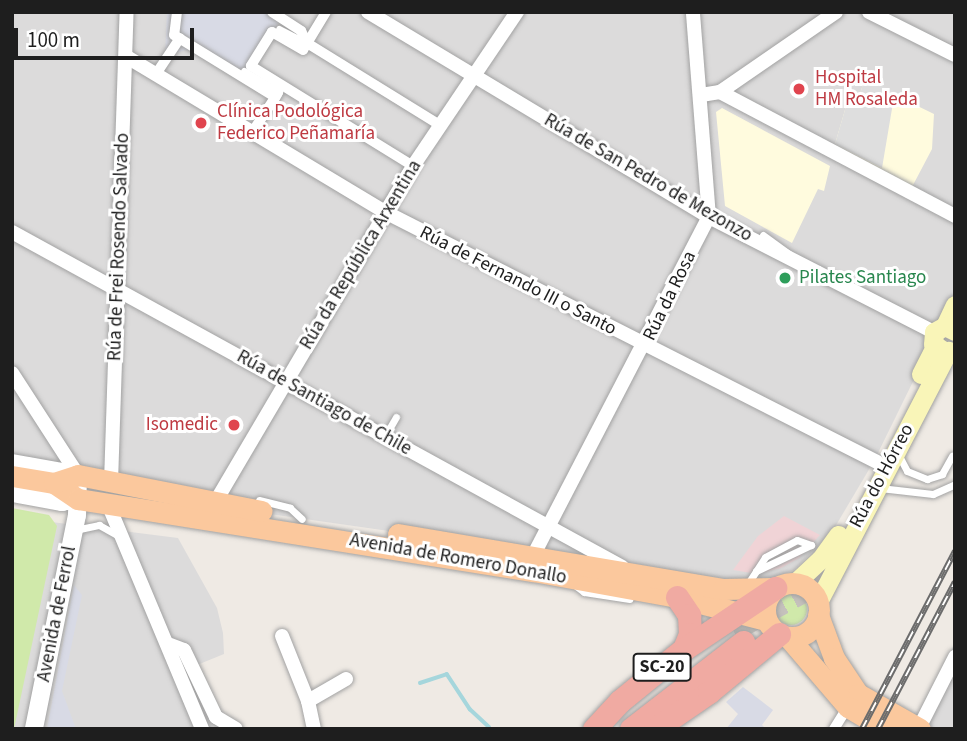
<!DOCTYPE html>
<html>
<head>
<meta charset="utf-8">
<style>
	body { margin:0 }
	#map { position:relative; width:967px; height:741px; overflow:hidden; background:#efeae4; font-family:"Source Sans 3",sans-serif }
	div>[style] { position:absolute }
	.residential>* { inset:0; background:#dcdbdb }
	.commercial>* { inset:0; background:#f0d3d6 }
	.education>* { inset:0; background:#fffbde }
	.grass>* { inset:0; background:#d0e9aa }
	.round { border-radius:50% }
	.parking>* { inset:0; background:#dedede }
	.plaza>* { inset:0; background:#d8dae5 }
	.stream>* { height:3.5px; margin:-1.75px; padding:0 1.75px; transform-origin:1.75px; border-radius:1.75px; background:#a5d6dc }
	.trunk-tunnel>* { height:23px; margin-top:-11.5px; transform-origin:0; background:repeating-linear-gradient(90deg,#c5c1bc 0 23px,transparent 0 34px) }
	.roads { filter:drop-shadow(0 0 2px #a2a2a2) drop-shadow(0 0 2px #a2a2a2) }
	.service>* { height:7px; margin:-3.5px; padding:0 3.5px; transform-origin:3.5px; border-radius:3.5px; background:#fff }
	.pedestrian>* { height:10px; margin:-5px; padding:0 5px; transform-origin:5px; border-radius:5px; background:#fff }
	.minor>* { height:14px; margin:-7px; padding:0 7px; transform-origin:7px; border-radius:7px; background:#fff }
	.tertiary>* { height:18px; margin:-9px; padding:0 9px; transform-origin:9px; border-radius:9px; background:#fff }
	.secondary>* { height:19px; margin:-9.5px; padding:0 9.5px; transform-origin:9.5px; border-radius:9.5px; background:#f9f5b8 }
	.primary>* { height:21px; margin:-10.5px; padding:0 10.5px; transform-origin:10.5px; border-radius:10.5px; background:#fbc89d }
	.primary>.ring { margin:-10.5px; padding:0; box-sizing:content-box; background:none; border:21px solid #fbc89d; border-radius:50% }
	.trunk>* { height:23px; margin:-11.5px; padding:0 11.5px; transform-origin:11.5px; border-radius:11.5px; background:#f0aaa2 }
	.rail>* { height:6px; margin-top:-3px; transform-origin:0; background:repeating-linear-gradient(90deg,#fff 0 10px,#6c6c6c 0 20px); box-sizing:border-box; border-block:2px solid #6c6c6c }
	.dots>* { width:19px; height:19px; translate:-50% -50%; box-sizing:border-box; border:4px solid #fff; border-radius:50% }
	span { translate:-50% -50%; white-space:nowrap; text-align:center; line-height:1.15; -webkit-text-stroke:6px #fff; paint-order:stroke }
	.shield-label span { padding:2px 5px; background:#fff; border:2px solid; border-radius:5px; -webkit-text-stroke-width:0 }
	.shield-label { font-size:18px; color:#1e1e1e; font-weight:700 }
	.health-label { font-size:19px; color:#be3a42 }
	.left { translate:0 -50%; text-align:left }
	.right { translate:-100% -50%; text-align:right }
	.street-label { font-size:19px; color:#1e1e1e }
	.leisure-label { font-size:19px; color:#27864d }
	.frame { position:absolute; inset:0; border:14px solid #1e1e1e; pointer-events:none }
	.scale { position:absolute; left:14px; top:28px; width:180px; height:32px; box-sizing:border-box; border:4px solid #1e1e1e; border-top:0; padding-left:9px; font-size:21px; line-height:24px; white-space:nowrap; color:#1e1e1e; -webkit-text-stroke:5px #fff; paint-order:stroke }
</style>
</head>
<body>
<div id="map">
	<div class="residential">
		<div style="clip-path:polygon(12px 12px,955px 12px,955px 296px,874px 461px,832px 532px,794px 570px,761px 584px,95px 489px,12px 472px)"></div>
		<div style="clip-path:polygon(12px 517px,178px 538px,217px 608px,223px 633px,224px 654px,197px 665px,222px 729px,12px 729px)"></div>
		<div style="clip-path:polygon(955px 642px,955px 729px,914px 729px)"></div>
	</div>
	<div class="commercial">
		<div style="clip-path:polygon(784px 516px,820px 535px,799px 558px,781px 568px,757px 574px,733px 570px,758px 536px)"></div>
	</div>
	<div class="education">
		<div style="clip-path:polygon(864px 80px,934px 114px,932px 149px,912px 187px,835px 144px,849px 96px,859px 98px)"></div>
		<div style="clip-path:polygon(722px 108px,830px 166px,824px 191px,818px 189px,792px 243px,725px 206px,716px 112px)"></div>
	</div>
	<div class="grass">
		<div style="clip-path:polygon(12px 508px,49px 515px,57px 526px,14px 729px)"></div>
		<div class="round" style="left:775px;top:593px;width:32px;height:32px"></div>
	</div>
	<div class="parking">
		<div style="clip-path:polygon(864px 80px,895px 91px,882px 168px,835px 144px,849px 96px,859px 98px)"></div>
	</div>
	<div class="plaza">
		<div style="clip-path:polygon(167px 12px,183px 13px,285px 12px,243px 82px,190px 49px,165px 56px)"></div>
		<div style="clip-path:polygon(74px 585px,82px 595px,62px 691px,76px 729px,47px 729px)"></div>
		<div style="clip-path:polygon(743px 687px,773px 710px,762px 725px,766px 729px,726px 729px,738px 714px,726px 702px)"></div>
	</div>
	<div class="stream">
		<div style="left:420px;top:683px;width:28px;rotate:-18deg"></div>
		<div style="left:447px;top:674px;width:42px;rotate:56.7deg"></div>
		<div style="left:470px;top:709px;width:26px;rotate:43deg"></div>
	</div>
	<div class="trunk-tunnel">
		<div style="left:733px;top:630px;width:80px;rotate:-29.1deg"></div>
		<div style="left:803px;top:591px;width:50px;rotate:-49.9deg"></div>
	</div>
	<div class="roads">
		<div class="service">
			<div style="left:279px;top:29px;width:31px;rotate:27deg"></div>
			<div style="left:244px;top:71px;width:41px;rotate:31deg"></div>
			<div style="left:763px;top:235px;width:34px;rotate:36deg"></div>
			<div style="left:385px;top:436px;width:22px;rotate:-60deg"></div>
			<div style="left:898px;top:454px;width:19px;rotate:62deg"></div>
			<div style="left:907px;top:471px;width:22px;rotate:22deg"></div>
			<div style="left:927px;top:479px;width:16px;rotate:-18deg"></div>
			<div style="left:942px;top:474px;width:21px;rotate:-61deg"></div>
			<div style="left:880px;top:488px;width:53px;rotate:6.5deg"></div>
			<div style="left:933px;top:494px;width:24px;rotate:-24deg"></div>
			<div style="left:259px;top:500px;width:32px;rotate:14deg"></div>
			<div style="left:290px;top:508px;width:16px;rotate:43deg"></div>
			<div style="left:75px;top:530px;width:25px;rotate:-12deg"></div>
			<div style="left:99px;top:525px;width:23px;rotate:29deg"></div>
			<div style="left:756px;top:571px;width:61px;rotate:-25.3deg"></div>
			<div style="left:747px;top:585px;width:33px;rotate:-57deg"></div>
			<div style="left:765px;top:557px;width:36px;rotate:-28deg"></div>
			<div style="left:797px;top:540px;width:15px;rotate:20deg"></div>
			<div style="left:576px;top:586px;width:10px;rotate:37deg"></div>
			<div style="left:584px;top:592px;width:46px;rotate:8.8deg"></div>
		</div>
		<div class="pedestrian">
			<div style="left:177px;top:12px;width:23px;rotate:97deg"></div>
			<div style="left:174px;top:35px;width:119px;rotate:31.5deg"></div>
			<div style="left:272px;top:12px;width:35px;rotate:33deg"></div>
			<div style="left:301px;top:31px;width:13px;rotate:63deg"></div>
			<div style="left:307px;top:43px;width:156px;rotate:31.7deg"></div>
			<div style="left:326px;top:12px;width:44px;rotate:121.2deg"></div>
			<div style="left:303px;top:50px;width:36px;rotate:-150deg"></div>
			<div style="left:272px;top:32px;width:40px;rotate:122deg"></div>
			<div style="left:251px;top:66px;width:190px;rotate:31.7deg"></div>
			<div style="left:156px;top:74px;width:43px;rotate:-56.3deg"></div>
			<div style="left:253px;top:131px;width:45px;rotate:-56.7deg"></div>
			<div style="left:834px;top:729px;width:26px;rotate:-58deg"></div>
		</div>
		<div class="minor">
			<div style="left:368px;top:12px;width:398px;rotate:31deg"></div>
			<div style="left:709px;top:217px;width:253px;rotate:27.1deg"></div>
			<div style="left:869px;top:12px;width:96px;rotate:26.6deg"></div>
			<div style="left:127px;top:57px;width:301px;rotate:31deg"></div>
			<div style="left:385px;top:212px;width:552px;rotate:26.94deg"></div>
			<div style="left:720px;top:92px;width:141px;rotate:-34.6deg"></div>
			<div style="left:701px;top:95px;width:19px;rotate:-9deg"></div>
			<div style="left:720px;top:92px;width:266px;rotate:27.8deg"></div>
			<div style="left:12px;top:232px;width:696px;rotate:28.77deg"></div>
			<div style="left:12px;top:373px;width:121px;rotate:57.1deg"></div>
			<div style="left:111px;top:482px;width:470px;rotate:-88.1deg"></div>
			<div style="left:108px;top:504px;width:244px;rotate:67.3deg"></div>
			<div style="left:213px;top:506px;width:394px;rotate:-59.5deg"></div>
			<div style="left:413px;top:166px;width:186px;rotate:-56deg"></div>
			<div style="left:533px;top:556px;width:382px;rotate:-62.6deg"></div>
			<div style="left:709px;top:217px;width:206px;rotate:-94.5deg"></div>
			<div style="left:282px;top:636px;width:70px;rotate:68.2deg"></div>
			<div style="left:308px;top:701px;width:29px;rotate:78deg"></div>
			<div style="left:168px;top:644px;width:17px;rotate:21deg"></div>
			<div style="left:184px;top:650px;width:74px;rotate:64.5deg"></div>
			<div style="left:216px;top:717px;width:23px;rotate:31deg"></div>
			<div style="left:308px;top:701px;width:44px;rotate:-30.1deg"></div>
			<div style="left:919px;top:728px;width:80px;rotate:-63.1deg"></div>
		</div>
		<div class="tertiary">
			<div style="left:12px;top:463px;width:67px;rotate:10.3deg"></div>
			<div style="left:78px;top:475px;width:40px;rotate:91.4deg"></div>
			<div style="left:77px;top:515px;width:218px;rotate:101.4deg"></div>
			<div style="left:12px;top:493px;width:51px;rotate:10.2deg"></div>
			<div style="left:62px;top:502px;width:16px;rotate:-11deg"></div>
		</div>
		<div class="secondary">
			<div style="left:945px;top:326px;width:23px;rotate:-65deg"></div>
			<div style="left:945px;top:352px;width:14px;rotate:-146deg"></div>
			<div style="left:933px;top:344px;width:12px;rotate:-85deg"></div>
			<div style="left:934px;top:332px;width:13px;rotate:-29deg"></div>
			<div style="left:945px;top:326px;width:11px;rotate:27deg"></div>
			<div style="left:921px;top:374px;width:30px;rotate:-63deg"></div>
			<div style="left:795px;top:583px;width:34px;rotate:-43deg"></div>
			<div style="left:820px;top:560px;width:31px;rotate:-54deg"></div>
			<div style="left:818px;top:602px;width:283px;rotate:-62.6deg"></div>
		</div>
		<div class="primary">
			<div style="left:12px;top:476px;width:43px;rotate:9.5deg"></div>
			<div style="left:54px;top:483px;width:29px;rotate:34deg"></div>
			<div style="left:78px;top:499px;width:461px;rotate:9deg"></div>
			<div style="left:533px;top:571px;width:146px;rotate:10.2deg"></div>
			<div style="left:677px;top:597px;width:92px;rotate:14.5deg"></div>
			<div style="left:54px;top:483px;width:25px;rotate:-18deg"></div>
			<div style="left:78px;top:475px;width:187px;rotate:11.1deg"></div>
			<div style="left:398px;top:534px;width:330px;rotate:9.6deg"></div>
			<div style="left:723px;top:589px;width:52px;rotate:-1.1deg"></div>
			<div class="ring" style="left:765px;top:583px;width:33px;height:33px"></div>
			<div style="left:818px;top:615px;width:46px;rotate:69.6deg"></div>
			<div style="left:834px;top:658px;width:43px;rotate:56.3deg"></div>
			<div style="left:858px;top:694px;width:71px;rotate:29.4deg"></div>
			<div style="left:788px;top:637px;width:92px;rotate:49.4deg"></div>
			<div style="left:848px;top:707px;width:43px;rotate:30.7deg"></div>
		</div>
		<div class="trunk">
			<div style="left:677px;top:597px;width:22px;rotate:56deg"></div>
			<div style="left:689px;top:615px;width:19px;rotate:87deg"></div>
			<div style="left:690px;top:634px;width:16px;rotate:112deg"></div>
			<div style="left:594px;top:729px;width:38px;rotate:-47deg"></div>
			<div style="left:620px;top:701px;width:82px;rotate:-39.1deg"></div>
			<div style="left:684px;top:649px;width:110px;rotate:-33.8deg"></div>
			<div style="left:631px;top:729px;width:142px;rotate:-37.8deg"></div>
			<div style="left:655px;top:729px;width:65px;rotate:-34.4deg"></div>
			<div style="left:709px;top:692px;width:91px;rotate:-39.6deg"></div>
		</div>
	</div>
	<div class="rail">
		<div style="left:862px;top:729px;width:201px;rotate:-62.4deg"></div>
		<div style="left:878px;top:729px;width:166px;rotate:-62.4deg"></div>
	</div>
	<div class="dots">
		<div style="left:799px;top:89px;background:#e0444e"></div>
		<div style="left:201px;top:123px;background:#e0444e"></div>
		<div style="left:785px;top:278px;background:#2e9e5b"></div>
		<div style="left:234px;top:425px;background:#e0444e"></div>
	</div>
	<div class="shield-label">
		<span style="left:662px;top:667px">SC-20</span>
	</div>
	<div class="health-label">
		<span class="left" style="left:815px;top:89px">Hospital<br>HM Rosaleda</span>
		<span class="left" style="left:217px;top:123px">Clínica Podológica<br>Federico Peñamaría</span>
		<span class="right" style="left:218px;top:425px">Isomedic</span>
	</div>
	<div class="street-label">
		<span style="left:648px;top:178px;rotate:30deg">Rúa de San Pedro de Mezonzo</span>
		<span style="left:119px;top:247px;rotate:-88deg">Rúa de Frei Rosendo Salvado</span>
		<span style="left:361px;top:255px;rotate:-59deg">Rúa da República Arxentina</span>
		<span style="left:518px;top:281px;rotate:27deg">Rúa de Fernando III o Santo</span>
		<span style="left:670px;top:296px;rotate:-64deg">Rúa da Rosa</span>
		<span style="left:324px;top:403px;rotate:29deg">Rúa de Santiago de Chile</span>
		<span style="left:882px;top:476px;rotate:-62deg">Rúa do Hórreo</span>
		<span style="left:458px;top:559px;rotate:10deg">Avenida de Romero Donallo</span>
		<span style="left:57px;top:614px;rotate:-79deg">Avenida de Ferrol</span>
	</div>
	<div class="leisure-label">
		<span class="left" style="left:799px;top:278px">Pilates Santiago</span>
	</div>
	<div class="frame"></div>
	<div class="scale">100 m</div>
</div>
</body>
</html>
